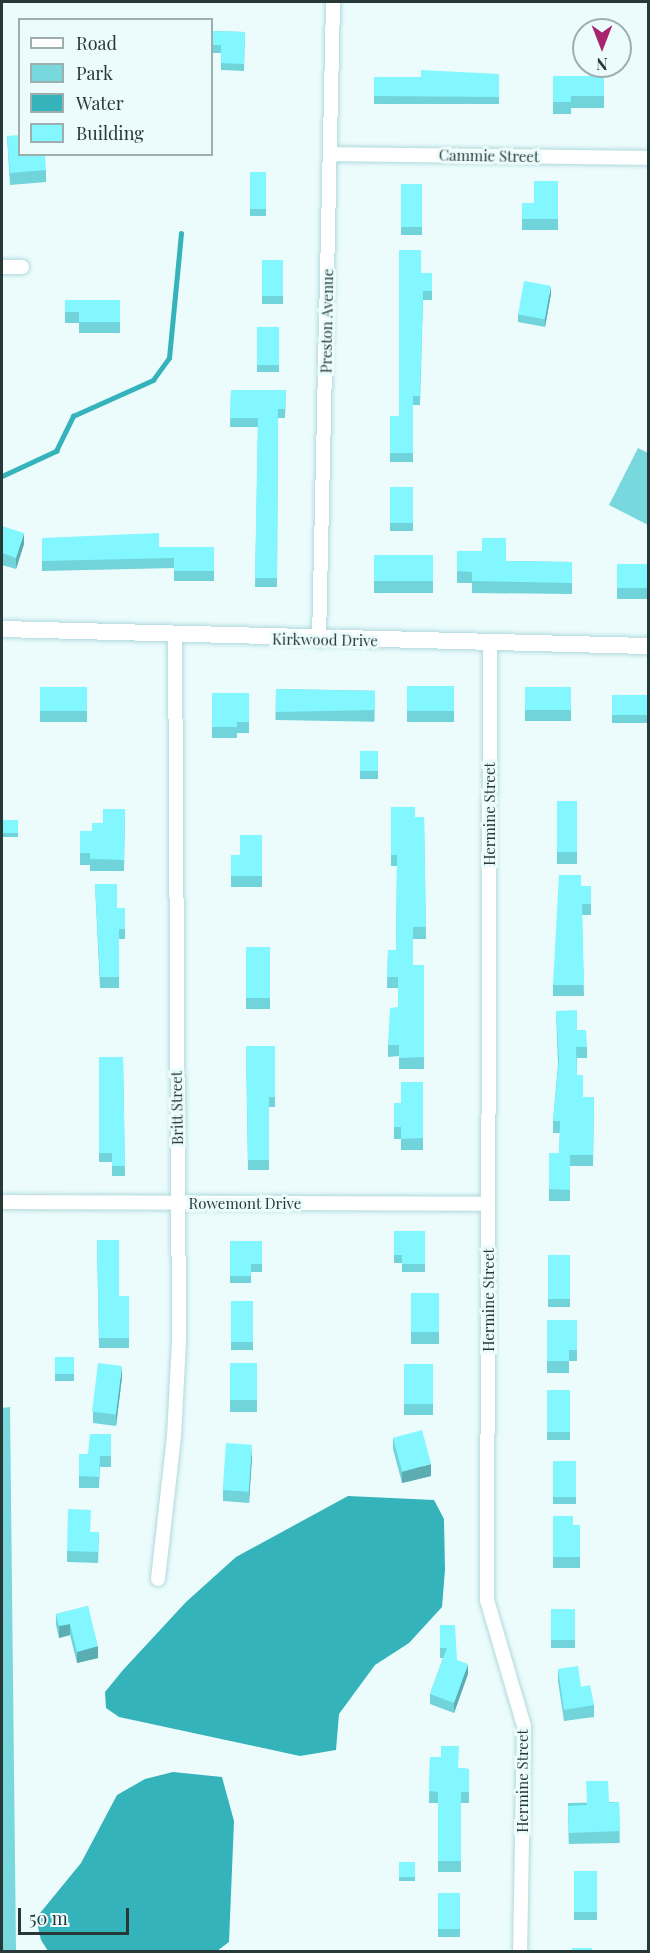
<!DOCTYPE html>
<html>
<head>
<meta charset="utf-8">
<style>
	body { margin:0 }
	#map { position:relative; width:650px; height:1953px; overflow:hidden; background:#ecfcfd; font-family:"Playfair Display",serif }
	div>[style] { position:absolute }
	.green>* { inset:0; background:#78d8de }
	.water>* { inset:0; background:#35b3ba }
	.stream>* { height:4.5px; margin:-2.25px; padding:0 2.25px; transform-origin:2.25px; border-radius:2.25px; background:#35b3ba }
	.roads { filter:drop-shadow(0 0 2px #b1d9dc) drop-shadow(0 0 2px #b1d9dc) }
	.minor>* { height:14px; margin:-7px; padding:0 7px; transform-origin:7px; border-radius:7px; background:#fff }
	.tertiary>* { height:16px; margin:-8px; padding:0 8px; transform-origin:8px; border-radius:8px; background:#fff }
	.wall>* { inset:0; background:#71d4db; transform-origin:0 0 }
	.shaded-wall>* { inset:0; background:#5cadb2 }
	.building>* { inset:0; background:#83f7ff; transform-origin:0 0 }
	span { translate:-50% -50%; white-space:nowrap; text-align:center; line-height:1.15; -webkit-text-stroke:6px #ecfcfd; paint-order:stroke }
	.street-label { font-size:15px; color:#273839 }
	.frame { position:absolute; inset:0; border:3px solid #273839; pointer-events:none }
	.legend { position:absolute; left:18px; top:18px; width:195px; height:138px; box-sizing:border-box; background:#ecfcfd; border:2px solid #9daeaf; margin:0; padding:8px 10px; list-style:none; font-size:18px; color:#273839 }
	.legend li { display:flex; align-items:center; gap:12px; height:30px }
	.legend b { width:30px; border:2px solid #9daeaf }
	.north { position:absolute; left:572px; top:18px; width:60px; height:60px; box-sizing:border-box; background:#ecfcfd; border:2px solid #9daeaf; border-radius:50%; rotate:180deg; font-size:16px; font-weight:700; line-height:24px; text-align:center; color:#273839 }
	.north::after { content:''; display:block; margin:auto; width:21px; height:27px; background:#a8246f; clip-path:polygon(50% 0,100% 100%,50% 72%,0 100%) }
	.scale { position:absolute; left:18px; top:1908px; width:111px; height:27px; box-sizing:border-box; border:3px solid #273839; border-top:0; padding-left:8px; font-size:18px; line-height:21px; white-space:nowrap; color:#273839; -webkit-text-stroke:4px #ecfcfd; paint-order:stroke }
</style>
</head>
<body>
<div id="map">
	<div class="green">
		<div style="clip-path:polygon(638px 448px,648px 453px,648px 525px,609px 505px)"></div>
		<div style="clip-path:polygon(10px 1407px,16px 1951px,2px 1952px,2px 1408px)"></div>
	</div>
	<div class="water">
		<div style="clip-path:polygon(348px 1496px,434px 1500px,444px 1519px,445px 1570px,442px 1607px,409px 1643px,375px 1665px,339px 1714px,336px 1750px,300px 1756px,119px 1717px,106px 1708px,105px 1692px,123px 1670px,186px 1602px,236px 1557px)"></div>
		<div style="clip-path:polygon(173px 1772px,222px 1777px,234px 1821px,229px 1942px,217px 1951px,48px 1951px,41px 1940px,36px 1918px,81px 1863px,117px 1795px,145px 1779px)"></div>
	</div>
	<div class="stream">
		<div style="left:2px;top:476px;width:60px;rotate:-24.8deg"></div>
		<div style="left:56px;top:451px;width:39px;rotate:-64deg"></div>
		<div style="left:73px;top:416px;width:88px;rotate:-24.2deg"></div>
		<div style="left:153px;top:380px;width:27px;rotate:-54deg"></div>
		<div style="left:169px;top:358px;width:125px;rotate:-84.5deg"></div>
	</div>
	<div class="roads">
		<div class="minor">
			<div style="left:330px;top:154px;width:318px;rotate:0.7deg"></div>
			<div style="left:2px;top:267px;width:20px"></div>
			<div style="left:319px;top:640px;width:638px;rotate:-88.74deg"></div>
			<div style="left:490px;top:643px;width:957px;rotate:90.18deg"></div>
			<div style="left:487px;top:1600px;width:131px;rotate:73.6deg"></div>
			<div style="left:524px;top:1726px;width:226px;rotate:91deg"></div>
			<div style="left:2px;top:1202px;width:486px;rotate:0.2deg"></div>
			<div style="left:158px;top:1579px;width:143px;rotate:-83.6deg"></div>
			<div style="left:174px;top:1437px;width:94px;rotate:-87deg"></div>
			<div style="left:179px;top:1343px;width:707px;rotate:-90.32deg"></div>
		</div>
		<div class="tertiary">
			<div style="left:2px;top:629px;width:646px;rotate:1.51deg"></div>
		</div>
	</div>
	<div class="wall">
		<div style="clip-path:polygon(213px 31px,245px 32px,244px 71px,221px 70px,221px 53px,213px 53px)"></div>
		<div style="clip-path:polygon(499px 74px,499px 104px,374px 104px,374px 77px,421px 77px)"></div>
		<div style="clip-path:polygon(553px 76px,604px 76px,604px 108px,571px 108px,571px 114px,553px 114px)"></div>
		<div style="clip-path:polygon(7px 136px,46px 170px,46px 182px,10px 185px)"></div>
		<div style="left:250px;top:172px;width:16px;height:44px"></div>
		<div style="clip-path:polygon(558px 181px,558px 230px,522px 230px,522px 203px,534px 203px)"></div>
		<div style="left:401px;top:184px;width:21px;height:51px"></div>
		<div style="left:262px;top:260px;width:21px;height:44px"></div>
		<div style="clip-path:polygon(421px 273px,432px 273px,432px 300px,423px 300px,420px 405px,413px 405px,413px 462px,390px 462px,390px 416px,399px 416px)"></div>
		<div style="clip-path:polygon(551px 294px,545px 327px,518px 322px,518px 314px)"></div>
		<div style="clip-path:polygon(65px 300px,120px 300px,120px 333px,79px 333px,79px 323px,65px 323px)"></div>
		<div style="left:257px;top:327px;width:22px;height:45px"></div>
		<div style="clip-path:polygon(231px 390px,286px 390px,285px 418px,278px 418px,277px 587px,255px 587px,258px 427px,230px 427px)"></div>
		<div style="left:390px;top:487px;width:23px;height:44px"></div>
		<div style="clip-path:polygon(2px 526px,24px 544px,16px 569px,2px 565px)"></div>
		<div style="clip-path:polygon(42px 538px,159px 547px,214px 547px,214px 581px,174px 581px,174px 568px,42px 571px)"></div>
		<div style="clip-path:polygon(457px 551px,506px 561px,572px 562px,572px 594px,472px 593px,472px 583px,457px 583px)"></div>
		<div style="left:374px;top:555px;width:59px;height:38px"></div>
		<div style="left:617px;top:564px;width:31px;height:35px"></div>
		<div style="left:407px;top:686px;width:47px;height:36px"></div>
		<div style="left:40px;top:687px;width:47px;height:35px"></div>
		<div style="left:571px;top:687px;width:34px;height:46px;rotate:90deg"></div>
		<div style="left:276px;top:689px;width:99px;height:31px;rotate:1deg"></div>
		<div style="clip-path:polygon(212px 693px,249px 693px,249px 733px,237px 733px,237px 738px,212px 738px)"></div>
		<div style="left:612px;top:695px;width:36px;height:28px"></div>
		<div style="left:360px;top:751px;width:18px;height:28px"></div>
		<div style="left:557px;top:801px;width:20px;height:63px"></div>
		<div style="clip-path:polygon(391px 807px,415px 817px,424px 817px,426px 939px,413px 939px,413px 965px,424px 965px,424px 1069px,399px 1069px,399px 1056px,388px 1057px,388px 1045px,398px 1007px,398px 988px,387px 988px,388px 950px,396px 950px,397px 866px,391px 866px)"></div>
		<div style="clip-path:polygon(125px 809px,124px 871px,90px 871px,90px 865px,80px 865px,80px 831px,92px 831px)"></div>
		<div style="left:2px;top:820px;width:16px;height:17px"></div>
		<div style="clip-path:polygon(262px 835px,262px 887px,231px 887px,231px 855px,240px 855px)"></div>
		<div style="clip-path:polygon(95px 884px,117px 908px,125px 908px,125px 939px,119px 939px,119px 988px,100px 988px)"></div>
		<div style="clip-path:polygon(581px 886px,591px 886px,591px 915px,582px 915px,584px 996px,553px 996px,553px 985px)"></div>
		<div style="left:246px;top:947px;width:24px;height:62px"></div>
		<div style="clip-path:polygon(556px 1011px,577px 1030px,587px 1047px,587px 1058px,577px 1058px,577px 1075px,583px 1097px,594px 1097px,593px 1166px,570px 1166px,570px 1201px,549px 1201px,549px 1153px,559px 1153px,560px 1133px,553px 1133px,553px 1121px,558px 1064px)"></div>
		<div style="clip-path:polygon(246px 1046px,275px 1046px,275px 1107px,269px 1107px,269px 1170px,248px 1170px)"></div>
		<div style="clip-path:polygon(99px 1057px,123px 1057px,125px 1176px,112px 1176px,112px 1162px,99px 1162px)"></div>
		<div style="clip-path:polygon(423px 1082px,423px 1150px,401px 1150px,401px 1139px,394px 1139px,394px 1103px,401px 1103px)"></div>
		<div style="clip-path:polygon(394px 1231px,425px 1231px,425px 1272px,402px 1272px,402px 1263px,394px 1263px)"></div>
		<div style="clip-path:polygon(97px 1240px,119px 1296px,129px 1296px,129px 1348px,99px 1348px)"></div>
		<div style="clip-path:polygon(230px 1241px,262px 1241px,262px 1272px,251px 1272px,251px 1283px,230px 1283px)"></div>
		<div style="left:548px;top:1255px;width:22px;height:52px"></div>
		<div style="left:411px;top:1293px;width:28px;height:51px"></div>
		<div style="left:231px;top:1301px;width:22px;height:49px"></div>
		<div style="clip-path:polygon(547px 1320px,577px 1320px,577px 1361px,569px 1361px,569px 1373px,547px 1373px)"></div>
		<div style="left:55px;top:1357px;width:19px;height:24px"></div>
		<div style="left:230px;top:1363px;width:27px;height:49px"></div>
		<div style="left:404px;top:1364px;width:29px;height:51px"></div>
		<div style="clip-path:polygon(122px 1377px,116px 1426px,93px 1423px,93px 1412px)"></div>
		<div style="left:547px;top:1390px;width:23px;height:50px"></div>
		<div style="clip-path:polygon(111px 1434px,111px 1467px,100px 1467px,99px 1488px,79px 1488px,79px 1454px,88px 1454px)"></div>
		<div style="clip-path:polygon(393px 1438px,431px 1476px,402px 1483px,393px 1449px)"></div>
		<div style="clip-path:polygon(252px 1456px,249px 1503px,223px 1501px,223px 1490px)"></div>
		<div style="left:553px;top:1461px;width:23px;height:43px"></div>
		<div style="clip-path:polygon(553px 1516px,573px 1525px,580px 1525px,580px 1568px,553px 1568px)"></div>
		<div style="clip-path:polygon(91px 1532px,99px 1532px,98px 1563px,67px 1562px,67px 1551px)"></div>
		<div style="clip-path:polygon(88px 1606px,98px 1658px,77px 1663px,70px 1635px,59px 1638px,56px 1625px,56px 1614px)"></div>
		<div style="left:551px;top:1609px;width:24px;height:39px"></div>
		<div style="clip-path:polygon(440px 1625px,457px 1660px,468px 1674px,454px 1713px,430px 1704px,430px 1694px,443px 1658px,440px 1658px)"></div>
		<div style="clip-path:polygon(558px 1669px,581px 1687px,594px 1705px,594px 1717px,564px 1721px,558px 1681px)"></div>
		<div style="clip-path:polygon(430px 1757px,459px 1768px,469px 1769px,469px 1803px,461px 1803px,461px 1872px,438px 1872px,438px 1803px,429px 1803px)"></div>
		<div style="left:619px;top:1802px;width:41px;height:51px;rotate:89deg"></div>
		<div style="left:399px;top:1862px;width:16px;height:19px"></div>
		<div style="left:574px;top:1871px;width:23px;height:49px"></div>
		<div style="left:438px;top:1893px;width:22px;height:44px"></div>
	</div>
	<div class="shaded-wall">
		<div style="clip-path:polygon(551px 286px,551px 294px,545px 327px,545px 319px)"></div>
		<div style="clip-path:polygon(24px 533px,24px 544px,16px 569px,16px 558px)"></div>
		<div style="clip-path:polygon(122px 1366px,122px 1377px,116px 1426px,116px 1414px)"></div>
		<div style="clip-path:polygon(252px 1445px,252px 1456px,249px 1503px,249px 1491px)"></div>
		<div style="clip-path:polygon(431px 1464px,431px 1476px,402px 1483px,402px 1472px)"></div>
		<div style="clip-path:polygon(70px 1624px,70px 1635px,59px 1638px,59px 1626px)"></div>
		<div style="clip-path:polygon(98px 1646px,98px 1658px,77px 1663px,77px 1652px)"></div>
		<div style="clip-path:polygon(468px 1664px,468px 1674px,454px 1713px,454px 1703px)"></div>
	</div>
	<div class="building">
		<div style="clip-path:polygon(213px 31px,245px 32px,244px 64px,221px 63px,221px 45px,213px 45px)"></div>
		<div style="clip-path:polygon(421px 70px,499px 74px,499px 97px,374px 96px,374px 77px,421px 77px)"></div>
		<div style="clip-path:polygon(553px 76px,604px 76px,604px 96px,571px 96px,571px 102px,553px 102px)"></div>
		<div style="clip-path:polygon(20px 135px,20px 154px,45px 154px,46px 170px,10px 173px,7px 136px)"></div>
		<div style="left:250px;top:172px;width:16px;height:37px"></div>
		<div style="clip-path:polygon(534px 181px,558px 181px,558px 219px,522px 219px,522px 203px,534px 203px)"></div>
		<div style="left:401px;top:184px;width:21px;height:43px"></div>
		<div style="clip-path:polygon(399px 250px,421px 250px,421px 273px,432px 273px,432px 291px,423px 291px,420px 396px,413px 396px,413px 453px,390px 453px,390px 416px,399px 416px)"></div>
		<div style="left:262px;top:260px;width:21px;height:36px"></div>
		<div style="left:524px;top:281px;width:27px;height:34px;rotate:10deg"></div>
		<div style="clip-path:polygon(65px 300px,120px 300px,120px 322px,79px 322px,79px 312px,65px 312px)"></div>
		<div style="left:257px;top:327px;width:22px;height:38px"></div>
		<div style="clip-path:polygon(231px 390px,286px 390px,285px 409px,278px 409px,277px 578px,255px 578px,258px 418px,230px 418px)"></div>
		<div style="left:390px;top:487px;width:23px;height:36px"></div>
		<div style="clip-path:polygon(2px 526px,24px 533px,16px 558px,2px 553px)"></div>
		<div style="clip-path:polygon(159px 533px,159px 547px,214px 547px,214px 571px,174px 571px,174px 558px,42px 561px,42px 538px)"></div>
		<div style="clip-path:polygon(482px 538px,506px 538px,506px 561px,572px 562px,572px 583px,472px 581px,472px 572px,457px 571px,457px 551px,482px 551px)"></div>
		<div style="left:374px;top:555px;width:59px;height:26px"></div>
		<div style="left:617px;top:564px;width:31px;height:24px"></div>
		<div style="left:407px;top:686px;width:47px;height:25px"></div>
		<div style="left:40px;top:687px;width:47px;height:24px"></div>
		<div style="left:571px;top:687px;width:23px;height:46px;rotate:90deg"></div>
		<div style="clip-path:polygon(276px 689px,375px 691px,375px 710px,276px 712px)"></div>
		<div style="clip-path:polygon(212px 693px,249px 693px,249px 722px,237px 722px,237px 727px,212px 727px)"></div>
		<div style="left:612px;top:695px;width:36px;height:20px"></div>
		<div style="left:360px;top:751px;width:18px;height:20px"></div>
		<div style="left:557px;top:801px;width:20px;height:51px"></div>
		<div style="clip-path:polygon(391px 807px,415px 807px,415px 817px,424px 817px,426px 927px,413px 927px,413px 965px,424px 965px,424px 1057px,399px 1058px,399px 1045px,388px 1045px,390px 1008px,398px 1007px,398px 977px,387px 977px,388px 950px,396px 950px,397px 855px,391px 855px)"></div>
		<div style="clip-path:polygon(103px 809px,125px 809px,124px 860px,90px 859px,90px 853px,80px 853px,80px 831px,92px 831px,92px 823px,103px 823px)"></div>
		<div style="left:2px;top:820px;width:16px;height:13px"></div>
		<div style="clip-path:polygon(240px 835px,262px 835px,262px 876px,231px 876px,231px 855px,240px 855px)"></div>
		<div style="clip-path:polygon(559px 875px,581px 875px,581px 886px,591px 886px,591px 904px,582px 904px,584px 985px,553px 985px)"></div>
		<div style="clip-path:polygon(95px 884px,117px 884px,117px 908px,125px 908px,125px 929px,119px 929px,119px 977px,100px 977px)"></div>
		<div style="left:246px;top:947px;width:24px;height:51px"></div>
		<div style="clip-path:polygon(577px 1010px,577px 1030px,586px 1030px,587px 1047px,576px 1047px,577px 1075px,583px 1075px,583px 1097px,594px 1097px,593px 1155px,570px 1155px,570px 1190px,549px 1189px,549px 1153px,559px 1153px,560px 1121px,553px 1121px,559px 1059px,556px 1011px)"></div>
		<div style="clip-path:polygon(246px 1046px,275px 1046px,275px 1097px,269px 1097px,269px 1160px,248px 1160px)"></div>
		<div style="clip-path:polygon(99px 1057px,123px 1057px,125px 1166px,112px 1166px,112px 1153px,99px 1153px)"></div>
		<div style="clip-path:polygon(401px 1082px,423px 1082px,423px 1138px,401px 1139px,401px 1127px,394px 1127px,394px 1103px,401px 1103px)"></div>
		<div style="clip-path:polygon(394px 1231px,425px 1231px,425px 1264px,402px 1264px,402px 1255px,394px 1255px)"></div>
		<div style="clip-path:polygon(97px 1240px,119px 1240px,119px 1296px,129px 1296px,129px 1338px,99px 1338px)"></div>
		<div style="clip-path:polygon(230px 1241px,262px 1241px,262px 1264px,251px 1264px,251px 1276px,230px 1276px)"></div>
		<div style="left:548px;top:1255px;width:22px;height:44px"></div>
		<div style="left:411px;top:1293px;width:28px;height:39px"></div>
		<div style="left:231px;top:1301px;width:22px;height:41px"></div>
		<div style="clip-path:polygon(547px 1320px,577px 1320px,577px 1350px,569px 1350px,569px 1361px,547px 1361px)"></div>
		<div style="left:55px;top:1357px;width:19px;height:17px"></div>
		<div style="left:98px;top:1363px;width:24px;height:49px;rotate:7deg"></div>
		<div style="left:230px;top:1363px;width:27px;height:37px"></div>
		<div style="left:404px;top:1364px;width:29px;height:40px"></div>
		<div style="left:547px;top:1390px;width:23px;height:42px"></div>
		<div style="left:422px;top:1430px;width:35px;height:30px;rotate:75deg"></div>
		<div style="clip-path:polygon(90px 1434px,111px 1434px,111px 1456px,100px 1456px,99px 1477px,79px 1476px,79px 1454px,88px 1454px)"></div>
		<div style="left:226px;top:1443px;width:26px;height:47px;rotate:4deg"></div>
		<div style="left:553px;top:1461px;width:23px;height:36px"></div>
		<div style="clip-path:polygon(68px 1509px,91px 1510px,90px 1532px,99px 1532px,98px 1552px,67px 1551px)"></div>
		<div style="clip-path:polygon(553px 1516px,573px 1516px,573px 1525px,580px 1525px,580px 1557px,553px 1557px)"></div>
		<div style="clip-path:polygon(88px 1606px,98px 1646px,77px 1652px,70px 1624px,59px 1626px,56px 1614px)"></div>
		<div style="left:551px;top:1609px;width:24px;height:31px"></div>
		<div style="clip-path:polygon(440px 1625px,455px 1625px,457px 1660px,468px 1664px,454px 1703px,430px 1694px,447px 1648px,440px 1648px)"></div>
		<div style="clip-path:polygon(578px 1666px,581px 1687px,590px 1685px,594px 1705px,564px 1710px,558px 1669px)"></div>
		<div style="clip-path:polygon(441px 1746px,459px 1746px,458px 1768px,469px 1769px,469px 1792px,461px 1792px,461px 1861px,438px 1861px,438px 1792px,429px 1791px,430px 1757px,441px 1757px)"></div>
		<div style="clip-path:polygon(586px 1781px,608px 1781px,609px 1803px,619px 1802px,620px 1831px,569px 1833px,568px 1806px,587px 1805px)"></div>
		<div style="left:399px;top:1862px;width:16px;height:15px"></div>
		<div style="left:574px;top:1871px;width:23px;height:41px"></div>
		<div style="left:438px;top:1893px;width:22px;height:36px"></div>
		<div style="left:572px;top:1948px;width:20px;height:4px"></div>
	</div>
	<div class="street-label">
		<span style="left:489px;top:156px;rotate:1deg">Cammie Street</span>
		<span style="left:327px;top:321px;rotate:-89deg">Preston Avenue</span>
		<span style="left:325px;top:640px;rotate:1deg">Kirkwood Drive</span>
		<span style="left:490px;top:814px;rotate:-90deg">Hermine Street</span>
		<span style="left:177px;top:1108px;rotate:-91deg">Britt Street</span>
		<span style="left:245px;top:1204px">Rowemont Drive</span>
		<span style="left:489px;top:1300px;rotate:-90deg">Hermine Street</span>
		<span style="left:523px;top:1781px;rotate:-90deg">Hermine Street</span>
	</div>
	<div class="frame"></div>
	<ul class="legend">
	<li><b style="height:8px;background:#fff"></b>Road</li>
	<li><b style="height:16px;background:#78d8de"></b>Park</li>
	<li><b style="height:16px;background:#35b3ba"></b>Water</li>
	<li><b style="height:16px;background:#83f7ff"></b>Building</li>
	</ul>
	<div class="north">N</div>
	<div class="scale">50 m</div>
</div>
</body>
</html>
